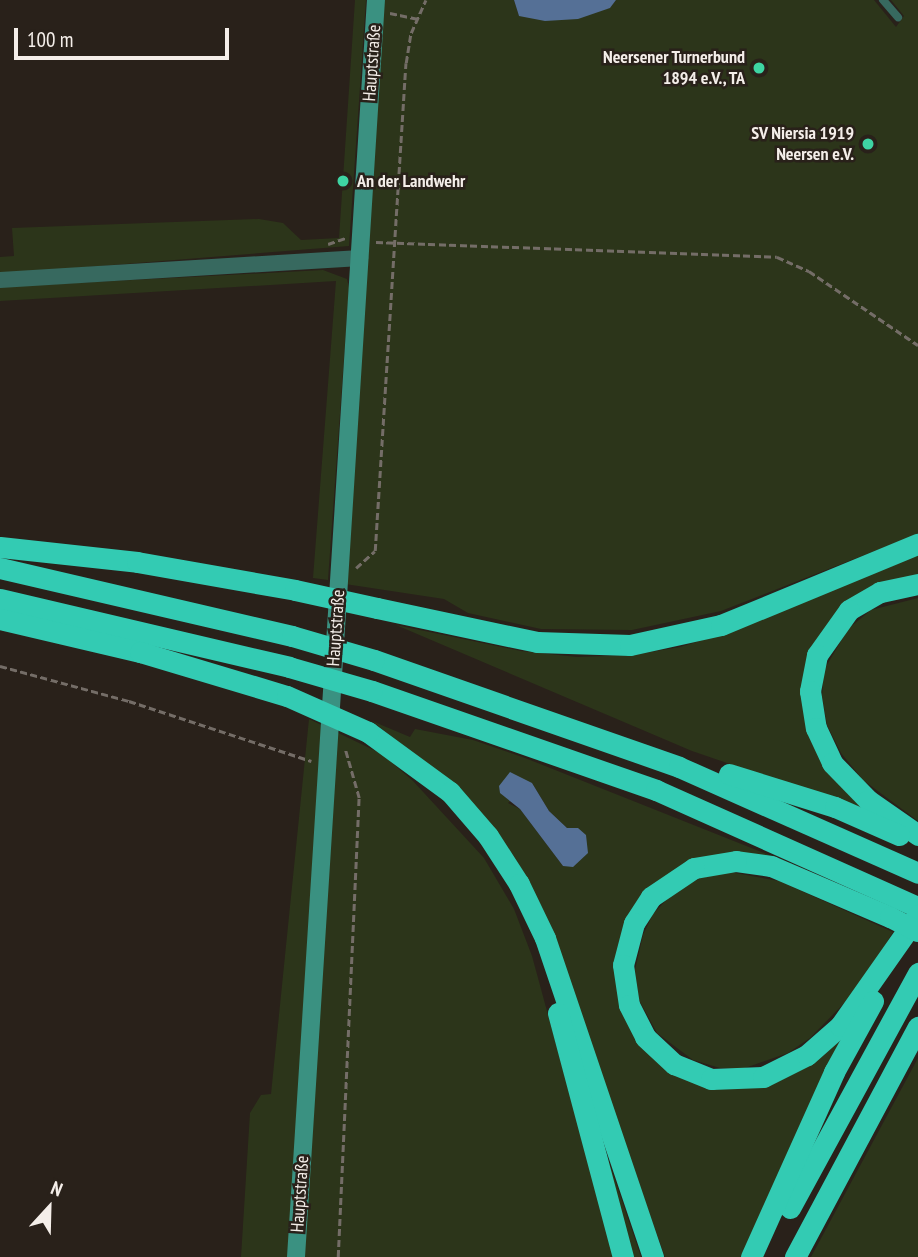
<!DOCTYPE html>
<html>
<head>
<meta charset="utf-8">
<style>
	body { margin:0 }
	#map { position:relative; width:918px; height:1257px; overflow:hidden; background:#29211a; font-family:"PT Sans Narrow",sans-serif }
	div>[style] { position:absolute }
	.green>* { inset:0; background:#2c351a }
	.water>* { inset:0; background:#557096 }
	.path>* { height:2.5px; margin-top:-1.25px; transform-origin:0; background:repeating-linear-gradient(90deg,#746d67 0 7px,transparent 0 10.5px) }
	.lane>* { height:8px; margin:-4px; padding:0 4px; transform-origin:4px; border-radius:4px; background:#37695f }
	.street>* { height:16px; margin:-8px; padding:0 8px; transform-origin:8px; border-radius:8px; background:#37695f }
	.secondary>* { height:18px; margin:-9px; padding:0 9px; transform-origin:9px; border-radius:9px; background:#3a9181 }
	.highway>* { height:21px; margin:-10.5px; padding:0 10.5px; transform-origin:10.5px; border-radius:10.5px; background:#33cbb3 }
	.highway-bridge>* { height:21px; margin:-10.5px; padding:0 10.5px; transform-origin:10.5px; border-radius:10.5px; background:#33cbb3 }
	.dots>* { width:19px; height:19px; translate:-50% -50%; box-sizing:border-box; border:4px solid #29211a; border-radius:50% }
	span { translate:-50% -50%; white-space:nowrap; text-align:center; line-height:1.15; -webkit-text-stroke:5px #29211a; paint-order:stroke }
	.poi-label { font-size:18px; color:#f4eee9; font-weight:700 }
	.right { translate:-100% -50%; text-align:right }
	.left { translate:0 -50%; text-align:left }
	.street-label { font-size:18px; color:#f4eee9 }
	.north { position:absolute; left:14px; top:1173px; width:70px; height:70px; -webkit-text-stroke:5px #29211a; paint-order:stroke; rotate:22deg; font-size:19px; font-weight:700; line-height:28px; text-align:center; color:#f4eee9 }
	.north::after { content:''; display:block; margin:auto; width:24px; height:32px; background:#f4eee9; clip-path:polygon(50% 0,100% 100%,50% 72%,0 100%) }
	.scale { position:absolute; left:14px; top:28px; width:215px; height:32px; box-sizing:border-box; border:4px solid #f4eee9; border-top:0; padding-left:9px; font-size:21px; line-height:24px; white-space:nowrap; color:#f4eee9; -webkit-text-stroke:5px #29211a; paint-order:stroke }
</style>
</head>
<body>
<div id="map">
	<div class="green">
		<div style="clip-path:polygon(355px 0,366px 0,349px 246px,0 274px,0 257px,14px 256px,12px 228px,259px 219px,283px 223px,301px 240px,339px 238px)"></div>
		<div style="clip-path:polygon(382px 0,514px 0,519px 16px,610px 8px,616px 0,874px 0,896px 27px,904px 16px,891px 0,918px 0,918px 534px,721px 611px,632px 630px,541px 629px,468px 613px,444px 599px,345px 584px)"></div>
		<div style="clip-path:polygon(323px 270px,347px 279px,349px 288px,328px 580px,313px 578px,336px 281px,0 301px,0 287px)"></div>
		<div style="clip-path:polygon(918px 553px,918px 578px,833px 616px,809px 731px,876px 814px,692px 751px,396px 625px,521px 651px,577px 657px,633px 655px,680px 647px,729px 632px)"></div>
		<div style="clip-path:polygon(918px 598px,918px 821px,863px 780px,841px 753px,827px 725px,822px 696px,824px 670px,848px 629px,871px 610px)"></div>
		<div style="clip-path:polygon(309px 719px,382px 754px,413px 781px,484px 858px,514px 909px,532px 956px,614px 1257px,241px 1257px,250px 1113px,261px 1095px,271px 1094px)"></div>
		<div style="clip-path:polygon(evenodd,372px 721px,410px 737px,415px 729px,473px 740px,525px 758px,797px 866px,759px 855px,705px 857px,621px 940px,650px 1053px,736px 1086px,848px 1027px,744px 1257px,665px 1257px,535px 894px,514px 856px,467px 796px,372px 721px,532px 783px,549px 811px,567px 828px,578px 828px,563px 866px,520px 809px,508px 803px,532px 783px)"></div>
		<div style="clip-path:polygon(730px 872px,779px 881px,893px 932px,859px 988px,810px 1038px,788px 1053px,745px 1068px,720px 1068px,693px 1060px,657px 1033px,639px 1000px,635px 970px,643px 935px,653px 914px,672px 894px,700px 878px)"></div>
		<div style="clip-path:polygon(918px 1058px,918px 1257px,811px 1257px)"></div>
		<div style="clip-path:polygon(587px 1097px,641px 1257px,630px 1257px)"></div>
	</div>
	<div class="water">
		<div style="clip-path:polygon(514px 0,616px 0,610px 8px,578px 19px,545px 21px,519px 16px)"></div>
		<div style="clip-path:polygon(510px 772px,532px 783px,549px 811px,567px 828px,578px 828px,586px 835px,588px 853px,573px 867px,563px 866px,520px 809px,500px 793px,499px 786px)"></div>
	</div>
	<div class="path">
		<div style="left:390px;top:13px;width:29px;rotate:12deg"></div>
		<div style="left:376px;top:242px;width:401px;rotate:2.1deg"></div>
		<div style="left:777px;top:257px;width:35px;rotate:24deg"></div>
		<div style="left:809px;top:271px;width:132px;rotate:34.2deg"></div>
		<div style="left:328px;top:244px;width:18px;rotate:-19deg"></div>
		<div style="left:356px;top:568px;width:25px;rotate:-42deg"></div>
		<div style="left:375px;top:551px;width:489px;rotate:-86.4deg"></div>
		<div style="left:406px;top:63px;width:30px;rotate:-81deg"></div>
		<div style="left:411px;top:33px;width:36px;rotate:-66deg"></div>
		<div style="left:0;top:666px;width:134px;rotate:15.2deg"></div>
		<div style="left:129px;top:701px;width:192px;rotate:18.2deg"></div>
		<div style="left:338px;top:1257px;width:459px;rotate:-87.4deg"></div>
		<div style="left:359px;top:798px;width:51px;rotate:-105.9deg"></div>
	</div>
	<div class="lane">
		<div style="left:883px;top:0;width:23px;rotate:49deg"></div>
	</div>
	<div class="street">
		<div style="left:0;top:280px;width:361px;rotate:-3.5deg"></div>
	</div>
	<div class="secondary">
		<div style="left:296px;top:1257px;width:1260px;rotate:-86.36deg"></div>
	</div>
	<div class="highway">
		<div style="left:0;top:547px;width:138px;rotate:6.2deg"></div>
		<div style="left:137px;top:562px;width:160px;rotate:10deg"></div>
		<div style="left:0;top:568px;width:300px;rotate:13.1deg"></div>
		<div style="left:918px;top:584px;width:39px;rotate:168deg"></div>
		<div style="left:880px;top:592px;width:36px;rotate:150deg"></div>
		<div style="left:849px;top:610px;width:55px;rotate:125.4deg"></div>
		<div style="left:817px;top:655px;width:37px;rotate:101deg"></div>
		<div style="left:810px;top:691px;width:37px;rotate:81deg"></div>
		<div style="left:816px;top:728px;width:38px;rotate:65deg"></div>
		<div style="left:832px;top:763px;width:52px;rotate:45.8deg"></div>
		<div style="left:868px;top:800px;width:61px;rotate:35deg"></div>
		<div style="left:0;top:599px;width:297px;rotate:13.2deg"></div>
		<div style="left:377px;top:608px;width:164px;rotate:12deg"></div>
		<div style="left:537px;top:642px;width:93px;rotate:1.8deg"></div>
		<div style="left:630px;top:645px;width:93px;rotate:-12.4deg"></div>
		<div style="left:721px;top:625px;width:213px;rotate:-22.4deg"></div>
		<div style="left:0;top:619px;width:144px;rotate:13.3deg"></div>
		<div style="left:140px;top:652px;width:153px;rotate:16.7deg"></div>
		<div style="left:374px;top:660px;width:323px;rotate:19.3deg"></div>
		<div style="left:679px;top:767px;width:261px;rotate:23.9deg"></div>
		<div style="left:372px;top:691px;width:301px;rotate:19.2deg"></div>
		<div style="left:656px;top:790px;width:287px;rotate:24.1deg"></div>
		<div style="left:368px;top:732px;width:102px;rotate:36.2deg"></div>
		<div style="left:450px;top:792px;width:58px;rotate:49.2deg"></div>
		<div style="left:488px;top:836px;width:57px;rotate:57.1deg"></div>
		<div style="left:519px;top:884px;width:60px;rotate:64.3deg"></div>
		<div style="left:545px;top:938px;width:337px;rotate:71.3deg"></div>
		<div style="left:729px;top:774px;width:111px;rotate:17.3deg"></div>
		<div style="left:835px;top:807px;width:70px;rotate:23.6deg"></div>
		<div style="left:890px;top:917px;width:129px;rotate:-156.8deg"></div>
		<div style="left:771px;top:866px;width:35px;rotate:-172deg"></div>
		<div style="left:736px;top:861px;width:43px;rotate:170.5deg"></div>
		<div style="left:694px;top:868px;width:52px;rotate:146deg"></div>
		<div style="left:651px;top:897px;width:31px;rotate:123deg"></div>
		<div style="left:634px;top:923px;width:43px;rotate:104.7deg"></div>
		<div style="left:623px;top:965px;width:40px;rotate:81.5deg"></div>
		<div style="left:629px;top:1005px;width:36px;rotate:63deg"></div>
		<div style="left:645px;top:1037px;width:40px;rotate:43deg"></div>
		<div style="left:674px;top:1064px;width:40px;rotate:22deg"></div>
		<div style="left:711px;top:1079px;width:52px;rotate:-2.2deg"></div>
		<div style="left:763px;top:1077px;width:49px;rotate:-26.6deg"></div>
		<div style="left:807px;top:1055px;width:44px;rotate:-41.3deg"></div>
		<div style="left:840px;top:1026px;width:136px;rotate:-54.9deg"></div>
		<div style="left:558px;top:1013px;width:253px;rotate:75.1deg"></div>
		<div style="left:790px;top:1208px;width:268px;rotate:-61.4deg"></div>
		<div style="left:751px;top:1257px;width:203px;rotate:-65.8deg"></div>
		<div style="left:834px;top:1072px;width:81px;rotate:-61.2deg"></div>
		<div style="left:795px;top:1257px;width:261px;rotate:-61.9deg"></div>
	</div>
	<div class="highway-bridge">
		<div style="left:295px;top:590px;width:84px;rotate:12.4deg"></div>
		<div style="left:292px;top:636px;width:85px;rotate:16.3deg"></div>
		<div style="left:289px;top:667px;width:86px;rotate:16.1deg"></div>
		<div style="left:287px;top:696px;width:89px;rotate:24deg"></div>
		<div style="left:890px;top:917px;width:31px;rotate:27deg"></div>
	</div>
	<div class="dots">
		<div style="left:759px;top:68px;background:#3ed4a3"></div>
		<div style="left:868px;top:144px;background:#3ed4a3"></div>
		<div style="left:343px;top:181px;background:#3ed4a3"></div>
	</div>
	<div class="poi-label">
		<span class="right" style="left:745px;top:68px">Neersener Turnerbund<br>1894 e.V., TA</span>
		<span class="right" style="left:854px;top:144px">SV Niersia 1919<br>Neersen e.V.</span>
		<span class="left" style="left:357px;top:181px">An der Landwehr</span>
	</div>
	<div class="street-label">
		<span style="left:372px;top:63px;rotate:-86deg">Hauptstraße</span>
		<span style="left:336px;top:628px;rotate:-86deg">Hauptstraße</span>
		<span style="left:300px;top:1194px;rotate:-86deg">Hauptstraße</span>
	</div>
	<div class="north">N</div>
	<div class="scale">100 m</div>
</div>
</body>
</html>
